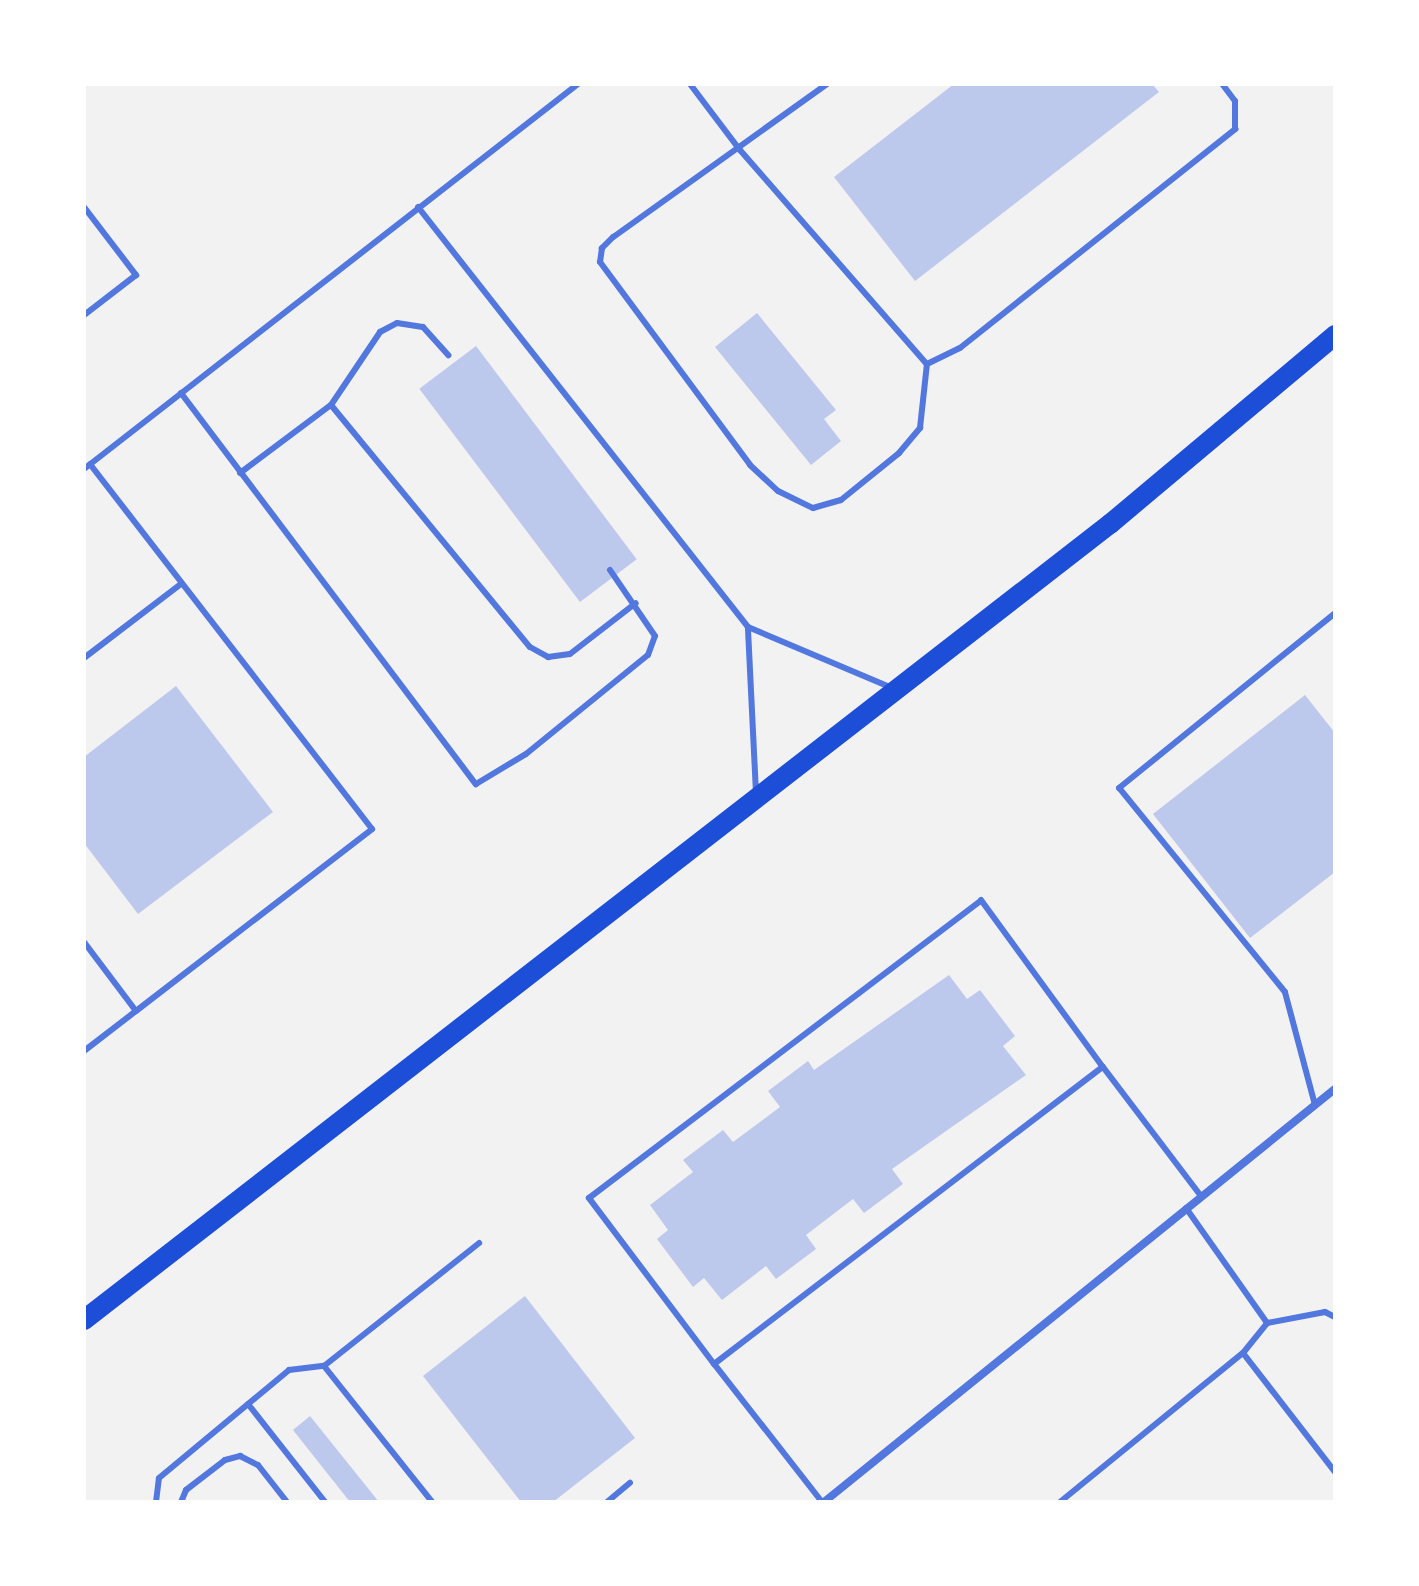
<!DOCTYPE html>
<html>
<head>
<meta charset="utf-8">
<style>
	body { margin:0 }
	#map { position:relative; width:1419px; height:1586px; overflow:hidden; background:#f2f2f2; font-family:"Source Sans 3",sans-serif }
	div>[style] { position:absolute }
	.building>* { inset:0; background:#bdc9ec; transform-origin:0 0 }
	.service>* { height:6px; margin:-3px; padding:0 3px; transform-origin:3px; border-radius:3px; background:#5277de }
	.minor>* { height:8px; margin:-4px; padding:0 4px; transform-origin:4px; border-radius:4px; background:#5277de }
	.primary>* { height:20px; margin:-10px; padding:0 10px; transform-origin:10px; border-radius:10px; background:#1d4ed8 }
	span { translate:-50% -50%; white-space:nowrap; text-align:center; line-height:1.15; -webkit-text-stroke:6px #fff; paint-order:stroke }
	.frame { position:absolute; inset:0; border:86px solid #fff; pointer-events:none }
</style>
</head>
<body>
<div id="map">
	<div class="building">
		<div style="clip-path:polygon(954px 84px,1152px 84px,1159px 92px,915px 281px,834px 177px)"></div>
		<div style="clip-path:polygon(757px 313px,836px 410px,824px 419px,841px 441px,811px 465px,715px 347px)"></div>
		<div style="left:476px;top:346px;width:267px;height:71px;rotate:53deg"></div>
		<div style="clip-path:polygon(176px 686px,273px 812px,138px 914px,84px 843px,84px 757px)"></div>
		<div style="clip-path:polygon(1305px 695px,1335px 733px,1335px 872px,1250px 938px,1153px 814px)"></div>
		<div style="clip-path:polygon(949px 975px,967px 999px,980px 990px,1015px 1036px,1003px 1046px,1026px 1075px,892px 1169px,903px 1184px,864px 1213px,853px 1199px,806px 1235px,816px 1249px,776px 1279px,766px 1266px,722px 1300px,704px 1278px,693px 1287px,657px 1239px,668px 1230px,650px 1205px,693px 1172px,683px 1160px,723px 1130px,733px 1142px,780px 1107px,768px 1091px,808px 1061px,814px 1070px)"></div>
		<div style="clip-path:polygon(525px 1296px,635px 1438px,553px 1502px,521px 1502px,423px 1376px)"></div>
		<div style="clip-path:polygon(310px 1416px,379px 1502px,350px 1502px,293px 1430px)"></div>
	</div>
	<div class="service">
		<div style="left:690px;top:84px;width:83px;rotate:52.9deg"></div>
		<div style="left:740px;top:150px;width:284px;rotate:48.9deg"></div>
		<div style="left:827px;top:84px;width:263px;rotate:144.4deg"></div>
		<div style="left:613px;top:237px;width:16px;rotate:135deg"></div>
		<div style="left:602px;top:248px;width:14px;rotate:98deg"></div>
		<div style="left:600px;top:262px;width:252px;rotate:53.5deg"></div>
		<div style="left:750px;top:465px;width:38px;rotate:43deg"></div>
		<div style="left:778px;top:491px;width:39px;rotate:26deg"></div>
		<div style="left:813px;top:508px;width:29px;rotate:-16deg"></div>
		<div style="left:841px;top:500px;width:75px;rotate:-39deg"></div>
		<div style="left:899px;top:453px;width:33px;rotate:-50deg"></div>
		<div style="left:920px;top:428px;width:64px;rotate:-83.8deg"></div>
		<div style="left:927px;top:364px;width:37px;rotate:-26deg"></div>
		<div style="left:960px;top:348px;width:352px;rotate:-38.5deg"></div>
		<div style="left:1235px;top:129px;width:28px;rotate:-90deg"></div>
		<div style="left:1235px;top:101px;width:21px;rotate:-127deg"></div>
		<div style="left:84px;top:207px;width:86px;rotate:52.6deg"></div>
		<div style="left:136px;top:275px;width:66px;rotate:142.4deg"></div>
		<div style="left:418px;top:207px;width:534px;rotate:51.84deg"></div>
		<div style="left:181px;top:393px;width:490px;rotate:53deg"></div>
		<div style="left:476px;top:784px;width:58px;rotate:-31deg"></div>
		<div style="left:526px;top:754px;width:157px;rotate:-39.1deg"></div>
		<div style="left:648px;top:655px;width:20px;rotate:-70deg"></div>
		<div style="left:655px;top:636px;width:80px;rotate:-124.3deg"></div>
		<div style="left:331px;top:405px;width:313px;rotate:50.6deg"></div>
		<div style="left:530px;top:647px;width:21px;rotate:29deg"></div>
		<div style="left:548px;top:657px;width:22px;rotate:-8deg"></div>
		<div style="left:570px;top:654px;width:83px;rotate:-37.7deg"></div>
		<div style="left:84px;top:469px;width:626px;rotate:-37.93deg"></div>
		<div style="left:240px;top:473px;width:114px;rotate:-36.8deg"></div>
		<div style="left:331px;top:405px;width:88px;rotate:-56.1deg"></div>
		<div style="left:380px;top:332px;width:19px;rotate:-28deg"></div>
		<div style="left:397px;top:323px;width:26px;rotate:9deg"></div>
		<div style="left:423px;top:327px;width:38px;rotate:48deg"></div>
		<div style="left:84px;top:658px;width:123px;rotate:-37.4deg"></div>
		<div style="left:756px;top:793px;width:166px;rotate:-92.8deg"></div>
		<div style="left:748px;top:627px;width:154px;rotate:22.9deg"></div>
		<div style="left:84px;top:942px;width:86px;rotate:53deg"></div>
		<div style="left:136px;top:1011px;width:298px;rotate:-37.6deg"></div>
		<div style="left:372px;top:829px;width:461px;rotate:-127.7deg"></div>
		<div style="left:84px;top:1051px;width:66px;rotate:-37.6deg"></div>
		<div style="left:1315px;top:1105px;width:117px;rotate:-104.9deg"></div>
		<div style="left:1285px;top:992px;width:263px;rotate:-129.1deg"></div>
		<div style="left:1119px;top:788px;width:278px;rotate:-39deg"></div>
		<div style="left:1186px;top:1208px;width:141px;rotate:54.8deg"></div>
		<div style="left:1267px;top:1323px;width:59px;rotate:-10.7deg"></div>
		<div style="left:1325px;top:1312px;width:11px;rotate:27deg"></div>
		<div style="left:1243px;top:1353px;width:150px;rotate:52.3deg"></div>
		<div style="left:714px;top:1364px;width:208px;rotate:-127deg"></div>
		<div style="left:589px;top:1198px;width:492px;rotate:-37.2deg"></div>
		<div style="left:981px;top:900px;width:207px;rotate:53.9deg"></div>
		<div style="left:324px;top:1366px;width:198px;rotate:-38.4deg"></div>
		<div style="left:248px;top:1404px;width:125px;rotate:51.8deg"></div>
		<div style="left:156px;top:1502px;width:24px;rotate:-83deg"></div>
		<div style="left:159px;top:1478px;width:169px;rotate:-39.7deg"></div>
		<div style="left:289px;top:1370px;width:35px;rotate:-7deg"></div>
		<div style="left:324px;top:1366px;width:174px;rotate:51.5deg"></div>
		<div style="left:181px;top:1502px;width:13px;rotate:-67deg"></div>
		<div style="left:186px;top:1490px;width:49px;rotate:-37.6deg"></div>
		<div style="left:225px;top:1460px;width:16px;rotate:-15deg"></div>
		<div style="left:240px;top:1456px;width:20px;rotate:27deg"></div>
		<div style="left:258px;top:1465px;width:47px;rotate:51.9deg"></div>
		<div style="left:607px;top:1502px;width:30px;rotate:-40deg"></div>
		<div style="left:822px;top:1502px;width:175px;rotate:-128deg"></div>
		<div style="left:714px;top:1364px;width:489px;rotate:-37.4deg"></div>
		<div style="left:1103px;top:1067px;width:162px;rotate:52.8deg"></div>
		<div style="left:1060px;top:1502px;width:236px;rotate:-39.2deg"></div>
		<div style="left:1243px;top:1353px;width:38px;rotate:-51deg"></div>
	</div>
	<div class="minor">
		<div style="left:824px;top:1502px;width:657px;rotate:-38.95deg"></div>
	</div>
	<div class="primary">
		<div style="left:84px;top:1320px;width:1299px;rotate:-37.81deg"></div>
		<div style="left:1110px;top:524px;width:294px;rotate:-40deg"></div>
	</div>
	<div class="frame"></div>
</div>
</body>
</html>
